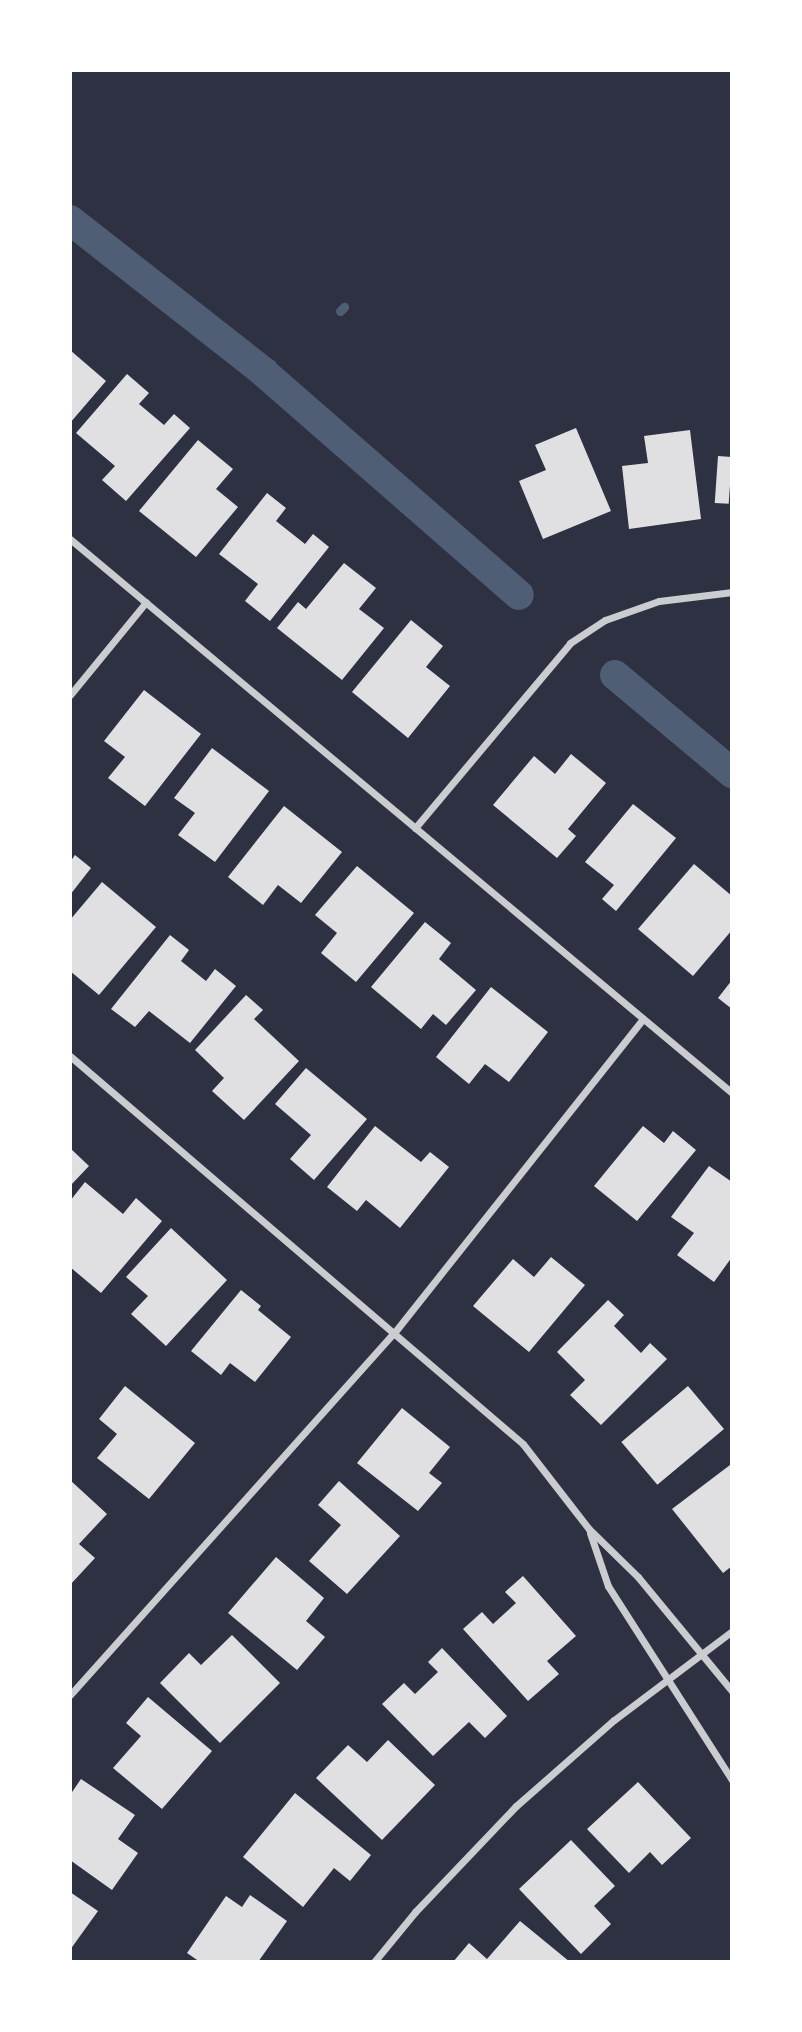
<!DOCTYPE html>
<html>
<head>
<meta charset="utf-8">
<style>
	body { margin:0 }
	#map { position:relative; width:802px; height:2032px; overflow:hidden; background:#2d3142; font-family:"Varela Round",sans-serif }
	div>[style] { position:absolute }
	.stream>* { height:9px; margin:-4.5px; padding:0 4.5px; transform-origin:4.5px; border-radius:4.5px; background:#4f5d75 }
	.canal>* { height:30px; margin:-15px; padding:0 15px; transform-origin:15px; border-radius:15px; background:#4f5d75 }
	.building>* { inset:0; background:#e0e0e3; transform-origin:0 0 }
	.minor>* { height:7px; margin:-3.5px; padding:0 3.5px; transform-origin:3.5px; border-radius:3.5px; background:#caccd0 }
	span { translate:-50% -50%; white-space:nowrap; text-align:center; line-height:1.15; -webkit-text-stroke:6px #fff; paint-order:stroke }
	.frame { position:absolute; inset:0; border:72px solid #fff; pointer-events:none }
</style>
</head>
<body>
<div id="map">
	<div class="stream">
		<div style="left:340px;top:311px;width:6px;rotate:-45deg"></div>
		<div style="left:261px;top:370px;width:12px;rotate:-31deg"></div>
	</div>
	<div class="canal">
		<div style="left:70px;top:220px;width:243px;rotate:38.1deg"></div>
		<div style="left:261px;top:370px;width:342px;rotate:41.1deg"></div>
		<div style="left:615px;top:675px;width:153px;rotate:39.9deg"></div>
	</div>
	<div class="building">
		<div style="clip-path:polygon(70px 350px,106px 381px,70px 423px)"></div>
		<div style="clip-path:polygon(127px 374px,149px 393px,139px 404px,164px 425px,174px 414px,190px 428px,126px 501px,102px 480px,115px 466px,76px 433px)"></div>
		<div style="clip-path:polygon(576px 428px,611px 511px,543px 539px,519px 481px,546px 470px,535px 445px)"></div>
		<div style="clip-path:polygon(690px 430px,701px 519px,629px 529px,622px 466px,648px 463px,644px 436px)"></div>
		<div style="clip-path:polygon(198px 440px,233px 469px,216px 489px,238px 507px,196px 557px,139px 511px)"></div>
		<div style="left:718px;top:456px;width:14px;height:47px;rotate:4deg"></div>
		<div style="clip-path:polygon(267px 493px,286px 508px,276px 521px,305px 544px,313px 534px,329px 547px,270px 621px,245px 601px,258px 584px,219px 554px)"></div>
		<div style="clip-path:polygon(344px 563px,376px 588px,359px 609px,384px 628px,342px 680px,277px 628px,298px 602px,306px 609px)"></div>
		<div style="clip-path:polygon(411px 620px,443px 646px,426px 667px,450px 686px,408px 738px,352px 692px)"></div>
		<div style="clip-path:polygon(144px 690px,201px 734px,145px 806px,108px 778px,125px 757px,104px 741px)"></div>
		<div style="clip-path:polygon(212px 748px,269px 791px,215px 862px,178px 835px,195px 813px,174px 798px)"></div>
		<div style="clip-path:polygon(571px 754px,606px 783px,568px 829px,576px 836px,557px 858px,493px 805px,534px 756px,555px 774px)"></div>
		<div style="clip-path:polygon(633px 804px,676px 838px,616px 911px,602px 899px,614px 885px,585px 862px)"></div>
		<div style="clip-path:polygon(284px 806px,342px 852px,301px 903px,278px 885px,263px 905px,228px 877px)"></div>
		<div style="clip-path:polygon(75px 855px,91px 868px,70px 895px,70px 862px)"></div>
		<div style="clip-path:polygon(694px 864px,732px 896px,732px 930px,693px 976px,638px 929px)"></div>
		<div style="clip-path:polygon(357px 866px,414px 913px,356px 982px,321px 953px,337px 933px,315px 915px)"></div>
		<div style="clip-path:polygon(102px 882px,156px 927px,99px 995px,70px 971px,70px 920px)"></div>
		<div style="clip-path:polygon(425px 922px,451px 943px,439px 959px,476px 990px,446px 1025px,433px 1014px,421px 1029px,371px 987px)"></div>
		<div style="clip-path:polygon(170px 935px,189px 950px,181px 961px,206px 981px,215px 969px,236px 986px,190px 1043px,149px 1011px,135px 1027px,111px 1009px)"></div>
		<div style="clip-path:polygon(732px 980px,732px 1009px,718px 998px)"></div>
		<div style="clip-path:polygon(491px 987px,548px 1032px,509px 1082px,485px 1064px,469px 1084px,436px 1057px)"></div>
		<div style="clip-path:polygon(246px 995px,263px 1010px,254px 1019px,299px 1061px,244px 1120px,212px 1091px,224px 1078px,195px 1050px)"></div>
		<div style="clip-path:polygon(306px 1068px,367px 1119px,314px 1180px,290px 1159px,311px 1135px,275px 1104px)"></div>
		<div style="clip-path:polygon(375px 1126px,421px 1162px,430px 1152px,449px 1167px,400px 1228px,366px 1200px,357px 1211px,327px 1187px)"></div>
		<div style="clip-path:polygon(643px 1126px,664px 1143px,673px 1131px,696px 1150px,637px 1221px,594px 1186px)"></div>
		<div style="clip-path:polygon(70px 1148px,89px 1166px,70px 1186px)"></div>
		<div style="clip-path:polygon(709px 1166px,732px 1182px,732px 1257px,714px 1282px,677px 1255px,694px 1233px,671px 1217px)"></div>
		<div style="clip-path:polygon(85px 1182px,123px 1214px,136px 1198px,162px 1221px,101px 1293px,70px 1267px,70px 1201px)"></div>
		<div style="clip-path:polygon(171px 1228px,227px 1280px,166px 1346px,131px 1314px,148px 1296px,126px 1277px)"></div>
		<div style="clip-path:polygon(551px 1257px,585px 1285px,529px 1352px,473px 1306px,513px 1259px,534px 1277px)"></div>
		<div style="clip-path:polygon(241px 1290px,261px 1306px,258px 1310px,291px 1337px,255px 1382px,230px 1363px,221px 1375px,191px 1351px)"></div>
		<div style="clip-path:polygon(608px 1300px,624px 1315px,614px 1326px,641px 1353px,650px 1343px,667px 1359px,601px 1425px,570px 1395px,585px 1380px,557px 1352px)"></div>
		<div style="clip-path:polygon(125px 1386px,195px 1443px,149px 1499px,97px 1458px,117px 1434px,99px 1419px)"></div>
		<div style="left:688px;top:1386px;width:56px;height:87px;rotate:50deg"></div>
		<div style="clip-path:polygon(402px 1408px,450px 1447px,429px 1473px,442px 1483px,418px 1511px,357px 1463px)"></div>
		<div style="clip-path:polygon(730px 1465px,732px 1566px,723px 1573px,672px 1509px)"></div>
		<div style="clip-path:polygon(70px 1480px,107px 1514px,79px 1544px,95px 1558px,70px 1585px)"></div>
		<div style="clip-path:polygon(339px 1481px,400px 1536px,347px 1594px,309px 1561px,341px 1525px,318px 1505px)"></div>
		<div style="clip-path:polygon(276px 1557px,324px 1598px,306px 1621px,325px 1637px,297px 1670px,228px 1613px)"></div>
		<div style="clip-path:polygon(523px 1576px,576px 1636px,547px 1661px,559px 1674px,528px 1701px,463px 1629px,482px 1612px,493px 1624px,516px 1603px,505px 1592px)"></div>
		<div style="clip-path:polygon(232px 1635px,280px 1683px,220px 1743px,160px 1683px,189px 1653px,201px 1665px)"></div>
		<div style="clip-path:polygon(442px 1648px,507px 1716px,485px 1738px,469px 1722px,433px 1756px,382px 1704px,404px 1683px,415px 1694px,438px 1672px,428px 1662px)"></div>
		<div style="clip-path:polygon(148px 1697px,212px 1751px,162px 1809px,113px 1768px,141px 1736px,126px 1723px)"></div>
		<div style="clip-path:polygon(388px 1740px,435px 1785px,382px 1840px,316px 1778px,348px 1745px,367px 1762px)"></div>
		<div style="clip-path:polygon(81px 1779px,135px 1815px,118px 1839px,138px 1853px,112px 1890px,70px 1860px,70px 1795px)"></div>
		<div style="clip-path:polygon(638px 1782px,691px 1838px,662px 1865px,650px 1852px,629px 1873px,587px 1829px)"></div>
		<div style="clip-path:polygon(295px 1793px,371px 1855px,350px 1881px,334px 1868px,303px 1907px,243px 1857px)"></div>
		<div style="clip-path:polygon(571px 1840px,615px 1886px,594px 1906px,611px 1924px,581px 1954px,519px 1889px)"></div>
		<div style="clip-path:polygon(70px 1892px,98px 1911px,70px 1950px)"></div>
		<div style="clip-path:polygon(250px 1895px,287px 1921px,258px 1962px,200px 1962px,187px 1953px,226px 1896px,242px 1907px)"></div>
		<div style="clip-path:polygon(520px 1921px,570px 1962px,453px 1962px,469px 1943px,487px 1959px)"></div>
	</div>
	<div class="minor">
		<div style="left:70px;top:539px;width:863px;rotate:39.92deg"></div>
		<div style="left:70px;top:695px;width:120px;rotate:-50.7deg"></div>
		<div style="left:415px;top:828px;width:241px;rotate:-50deg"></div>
		<div style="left:570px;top:643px;width:42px;rotate:-33.3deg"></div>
		<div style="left:605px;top:620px;width:57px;rotate:-19.4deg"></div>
		<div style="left:659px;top:601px;width:74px;rotate:-7deg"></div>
		<div style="left:70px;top:1056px;width:596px;rotate:40.58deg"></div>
		<div style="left:523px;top:1444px;width:108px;rotate:52.2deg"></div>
		<div style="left:589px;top:1529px;width:69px;rotate:44.4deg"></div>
		<div style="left:638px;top:1577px;width:148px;rotate:50.5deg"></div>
		<div style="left:590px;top:1533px;width:56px;rotate:71.2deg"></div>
		<div style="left:608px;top:1586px;width:230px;rotate:57.4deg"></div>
		<div style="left:70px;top:1695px;width:486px;rotate:-48.2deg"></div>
		<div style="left:394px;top:1333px;width:401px;rotate:-51.6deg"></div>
		<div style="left:374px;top:1962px;width:65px;rotate:-50.6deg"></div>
		<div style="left:415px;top:1912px;width:146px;rotate:-46.4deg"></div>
		<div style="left:516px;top:1806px;width:130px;rotate:-41.3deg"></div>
		<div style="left:614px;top:1720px;width:148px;rotate:-37deg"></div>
	</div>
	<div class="frame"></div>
</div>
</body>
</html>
